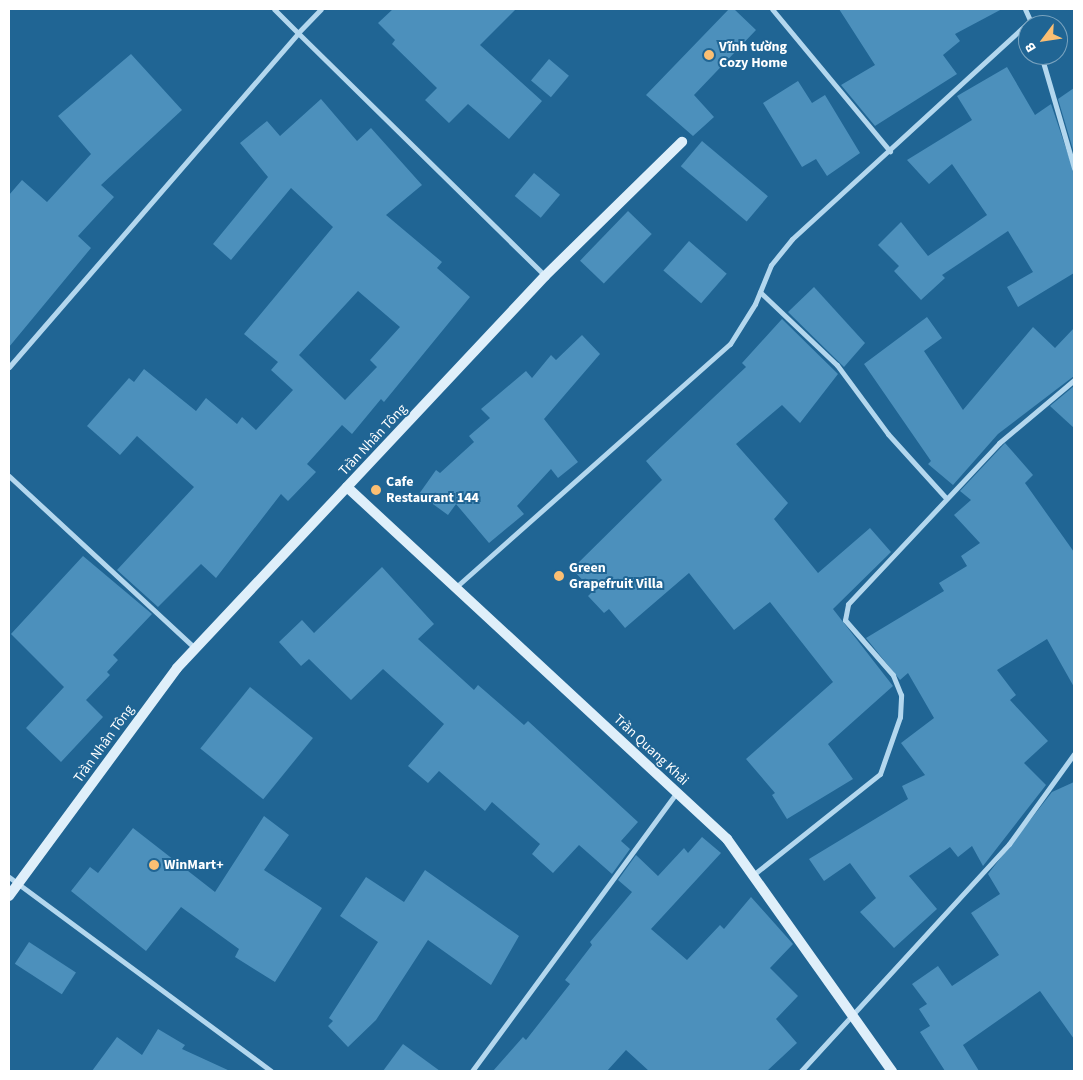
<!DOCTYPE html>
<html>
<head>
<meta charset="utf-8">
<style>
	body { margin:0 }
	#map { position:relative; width:1083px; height:1080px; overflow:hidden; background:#206594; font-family:"Source Sans 3",sans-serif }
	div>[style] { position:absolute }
	.building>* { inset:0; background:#4c90bc; transform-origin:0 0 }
	.street>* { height:5px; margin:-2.5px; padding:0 2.5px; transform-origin:2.5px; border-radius:2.5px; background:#b3d7ee }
	.secondary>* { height:10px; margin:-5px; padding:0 5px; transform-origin:5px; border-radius:5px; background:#dfeffa }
	.dots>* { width:14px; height:14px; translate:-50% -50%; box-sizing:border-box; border:2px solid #206594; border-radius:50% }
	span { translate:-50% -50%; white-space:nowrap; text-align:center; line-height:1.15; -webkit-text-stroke:4px #206594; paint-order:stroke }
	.poi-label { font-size:14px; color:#fff; font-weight:700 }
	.left { translate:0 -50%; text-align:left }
	.street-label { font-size:14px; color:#fff }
	.frame { position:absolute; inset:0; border:10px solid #fff; pointer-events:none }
	.north { position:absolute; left:1018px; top:15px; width:50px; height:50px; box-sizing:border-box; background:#206594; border:1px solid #79a3bf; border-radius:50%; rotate:239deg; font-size:14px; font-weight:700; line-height:20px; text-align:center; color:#fff }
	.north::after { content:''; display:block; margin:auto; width:18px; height:22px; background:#fbbf73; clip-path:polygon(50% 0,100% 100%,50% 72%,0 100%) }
</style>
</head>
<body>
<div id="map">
	<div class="building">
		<div style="clip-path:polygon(393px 9px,516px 9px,480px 45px,542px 101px,509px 139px,468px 104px,449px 123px,425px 100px,437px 88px,392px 44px,395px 40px,378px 23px)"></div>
		<div style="clip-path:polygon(729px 9px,734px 9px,756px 30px,694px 95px,714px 117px,693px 136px,646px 95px)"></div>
		<div style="clip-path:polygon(839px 9px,1002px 9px,955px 34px,960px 41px,943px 55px,957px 74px,875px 126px,841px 85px,875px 65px)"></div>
		<div style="clip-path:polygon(131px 54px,182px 110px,101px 185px,114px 197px,78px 236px,91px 248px,9px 347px,9px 195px,22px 180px,47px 202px,91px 154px,58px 116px)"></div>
		<div style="left:549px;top:59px;width:26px;height:28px;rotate:40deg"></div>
		<div style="clip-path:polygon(1007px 67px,1035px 115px,1051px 104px,1074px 172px,1074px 273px,1018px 307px,1007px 287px,1033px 272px,1008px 231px,942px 275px,945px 278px,921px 300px,894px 271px,899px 266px,878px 245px,901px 222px,928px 256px,987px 215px,952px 164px,929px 184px,907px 160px,972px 120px,957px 96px)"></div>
		<div style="clip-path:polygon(798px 81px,812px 103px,825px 95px,860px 153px,827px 176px,816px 159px,802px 167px,763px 103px)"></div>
		<div style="clip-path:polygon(1074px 88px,1074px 153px,1058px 99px)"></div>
		<div style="clip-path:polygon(evenodd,321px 99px,357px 141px,371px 128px,422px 185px,386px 215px,442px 262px,437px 268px,470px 297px,384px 402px,381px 399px,352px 434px,342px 425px,307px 464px,316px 472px,288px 501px,281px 494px,216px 578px,201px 564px,158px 607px,117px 570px,194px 487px,137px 436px,120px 455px,87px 426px,129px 378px,134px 382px,144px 369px,196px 411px,206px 398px,237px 424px,242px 417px,256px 430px,293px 390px,271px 370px,278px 362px,244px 334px,333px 227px,291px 188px,231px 260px,213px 244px,268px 177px,240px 143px,267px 121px,280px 136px,321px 99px,358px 291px,400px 327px,370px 360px,377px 367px,345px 400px,299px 355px,358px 291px)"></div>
		<div style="left:702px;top:141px;width:86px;height:33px;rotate:40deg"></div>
		<div style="left:534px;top:173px;width:34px;height:30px;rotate:40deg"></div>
		<div style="left:628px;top:211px;width:33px;height:69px;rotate:44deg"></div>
		<div style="left:689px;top:241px;width:50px;height:39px;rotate:41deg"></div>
		<div style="clip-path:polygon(814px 287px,865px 343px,844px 367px,788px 312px)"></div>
		<div style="clip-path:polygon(927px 317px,942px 338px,924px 351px,963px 410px,1033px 327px,1055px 348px,1074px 328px,1074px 376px,998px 434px,953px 485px,928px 464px,931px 461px,864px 364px)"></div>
		<div style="clip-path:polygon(782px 319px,838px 374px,800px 423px,782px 405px,736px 444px,788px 503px,774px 519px,818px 573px,870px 528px,891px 552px,833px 609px,893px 686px,828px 744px,853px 779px,787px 819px,772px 795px,775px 793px,746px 759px,833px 682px,770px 602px,734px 630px,689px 573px,625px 628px,609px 609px,604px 613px,588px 596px,593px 591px,572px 569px,662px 480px,646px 461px,746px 367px,742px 363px)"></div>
		<div style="clip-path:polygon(582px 335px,600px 354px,544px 419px,578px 462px,558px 478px,551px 469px,517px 506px,524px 514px,489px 543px,456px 504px,448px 515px,419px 494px,436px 470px,440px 473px,474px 442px,469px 436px,490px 418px,481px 409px,526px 371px,532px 378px,551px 355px,556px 360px)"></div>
		<div style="clip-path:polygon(1074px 386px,1074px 428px,1050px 406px)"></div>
		<div style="clip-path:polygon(1005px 443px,1033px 475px,1025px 483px,1074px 552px,1074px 687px,1047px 639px,997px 670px,1016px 695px,1010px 700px,1048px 741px,1024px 763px,1046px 785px,983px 866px,972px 846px,958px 857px,950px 847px,909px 876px,937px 909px,894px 948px,860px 912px,876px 898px,850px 863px,824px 881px,809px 859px,908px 799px,902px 786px,925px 775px,901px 743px,934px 718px,908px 673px,900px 680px,866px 638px,944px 591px,939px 583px,967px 566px,961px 556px,980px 543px,954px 515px,971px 500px,960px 491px)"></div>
		<div style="clip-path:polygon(83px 556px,152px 614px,113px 655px,118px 660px,107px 672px,110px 675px,86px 700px,103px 717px,61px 762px,26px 728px,64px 687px,11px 634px)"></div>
		<div style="clip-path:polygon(382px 567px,434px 624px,418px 639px,474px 690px,478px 685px,524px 725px,528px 721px,638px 822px,621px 841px,630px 849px,612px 874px,579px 845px,553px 873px,532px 854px,540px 844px,492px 802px,485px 811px,439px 771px,428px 783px,408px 766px,444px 724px,383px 669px,351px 700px,309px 659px,301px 666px,279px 642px,302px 620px,314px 633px)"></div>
		<div style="left:250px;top:687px;width:81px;height:79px;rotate:39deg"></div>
		<div style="clip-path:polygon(1074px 782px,1074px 1039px,1040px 991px,963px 1045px,979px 1071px,945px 1071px,920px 1032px,930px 1026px,919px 1009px,927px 1004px,912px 984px,938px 966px,952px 986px,999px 955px,971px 913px,1000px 894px,988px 874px,1052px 792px)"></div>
		<div style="clip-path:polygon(264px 816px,289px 835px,264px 870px,322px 908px,275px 982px,235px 957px,239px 949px,181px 907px,146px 951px,71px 891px,90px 867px,98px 873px,133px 828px,215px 892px)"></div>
		<div style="clip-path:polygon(702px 837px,721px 853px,651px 929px,687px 960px,720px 925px,724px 929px,751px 897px,793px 944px,770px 968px,798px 996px,776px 1019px,797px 1043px,767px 1071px,649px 1071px,626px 1050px,607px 1071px,493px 1071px,523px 1037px,526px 1040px,570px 984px,565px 980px,592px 945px,590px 942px,632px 892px,618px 880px,636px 855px,658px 876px,684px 848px,688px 853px)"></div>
		<div style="clip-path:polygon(425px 870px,519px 936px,491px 985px,428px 940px,376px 1020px,348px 1047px,328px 1026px,333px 1021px,329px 1018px,378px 942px,340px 916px,366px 877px,404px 902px)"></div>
		<div style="left:29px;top:942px;width:56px;height:26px;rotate:33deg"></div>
		<div style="clip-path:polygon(158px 1029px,185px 1045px,182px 1049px,230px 1071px,92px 1071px,117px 1037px,142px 1055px)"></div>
		<div style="clip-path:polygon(403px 1044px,440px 1071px,383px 1071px)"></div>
	</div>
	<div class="street">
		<div style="left:321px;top:9px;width:33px;rotate:134deg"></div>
		<div style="left:298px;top:33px;width:346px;rotate:44.5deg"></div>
		<div style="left:772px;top:9px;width:185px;rotate:50.3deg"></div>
		<div style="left:1025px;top:9px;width:17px;rotate:66deg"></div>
		<div style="left:1041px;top:55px;width:118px;rotate:73.7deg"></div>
		<div style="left:760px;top:292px;width:106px;rotate:43.5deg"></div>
		<div style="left:837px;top:365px;width:86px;rotate:53.5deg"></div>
		<div style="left:888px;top:434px;width:86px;rotate:47.8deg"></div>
		<div style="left:9px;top:367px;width:442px;rotate:-49.1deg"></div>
		<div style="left:298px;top:33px;width:34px;rotate:-135deg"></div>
		<div style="left:9px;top:476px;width:253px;rotate:42.8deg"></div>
		<div style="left:456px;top:587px;width:366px;rotate:-41.6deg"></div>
		<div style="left:730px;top:344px;width:47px;rotate:-58deg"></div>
		<div style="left:755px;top:304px;width:42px;rotate:-67.7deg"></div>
		<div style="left:771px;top:265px;width:33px;rotate:-51deg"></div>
		<div style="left:792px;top:239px;width:324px;rotate:-42.5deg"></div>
		<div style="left:753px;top:875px;width:162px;rotate:-38.5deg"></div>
		<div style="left:880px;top:774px;width:60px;rotate:-70.7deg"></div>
		<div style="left:900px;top:717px;width:22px;rotate:-87deg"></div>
		<div style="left:901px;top:695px;width:22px;rotate:-112deg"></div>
		<div style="left:893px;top:675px;width:73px;rotate:-131.1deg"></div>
		<div style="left:845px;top:620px;width:16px;rotate:-79deg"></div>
		<div style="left:848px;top:604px;width:221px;rotate:-46.8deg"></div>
		<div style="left:999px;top:443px;width:98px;rotate:-40deg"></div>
		<div style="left:9px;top:877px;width:326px;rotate:36.5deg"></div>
		<div style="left:472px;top:1071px;width:346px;rotate:-53.7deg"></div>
		<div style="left:801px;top:1071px;width:308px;rotate:-47.5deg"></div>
		<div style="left:1009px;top:844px;width:111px;rotate:-54.2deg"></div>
	</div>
	<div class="secondary">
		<div style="left:347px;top:487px;width:518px;rotate:42.81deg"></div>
		<div style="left:727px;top:839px;width:285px;rotate:54.6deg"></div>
		<div style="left:9px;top:896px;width:283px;rotate:-53.6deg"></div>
		<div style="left:177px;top:668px;width:538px;rotate:-46.81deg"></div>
		<div style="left:545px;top:276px;width:192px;rotate:-44.4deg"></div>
	</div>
	<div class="dots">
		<div style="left:709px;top:55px;background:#fbbf73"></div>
		<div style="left:376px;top:490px;background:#fbbf73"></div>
		<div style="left:559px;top:576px;background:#fbbf73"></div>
		<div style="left:154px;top:865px;background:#fbbf73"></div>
	</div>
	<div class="poi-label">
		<span class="left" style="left:719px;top:55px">Vĩnh tường<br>Cozy Home</span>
		<span class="left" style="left:386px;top:490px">Cafe<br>Restaurant 144</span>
		<span class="left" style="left:569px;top:576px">Green<br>Grapefruit Villa</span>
		<span class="left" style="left:164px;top:865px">WinMart+</span>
	</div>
	<div class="street-label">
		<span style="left:373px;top:440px;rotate:-47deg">Trần Nhân Tông</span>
		<span style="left:104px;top:744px;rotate:-54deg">Trần Nhân Tông</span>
		<span style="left:651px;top:750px;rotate:43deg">Trần Quang Khải</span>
	</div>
	<div class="frame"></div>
	<div class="north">B</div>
</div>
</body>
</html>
